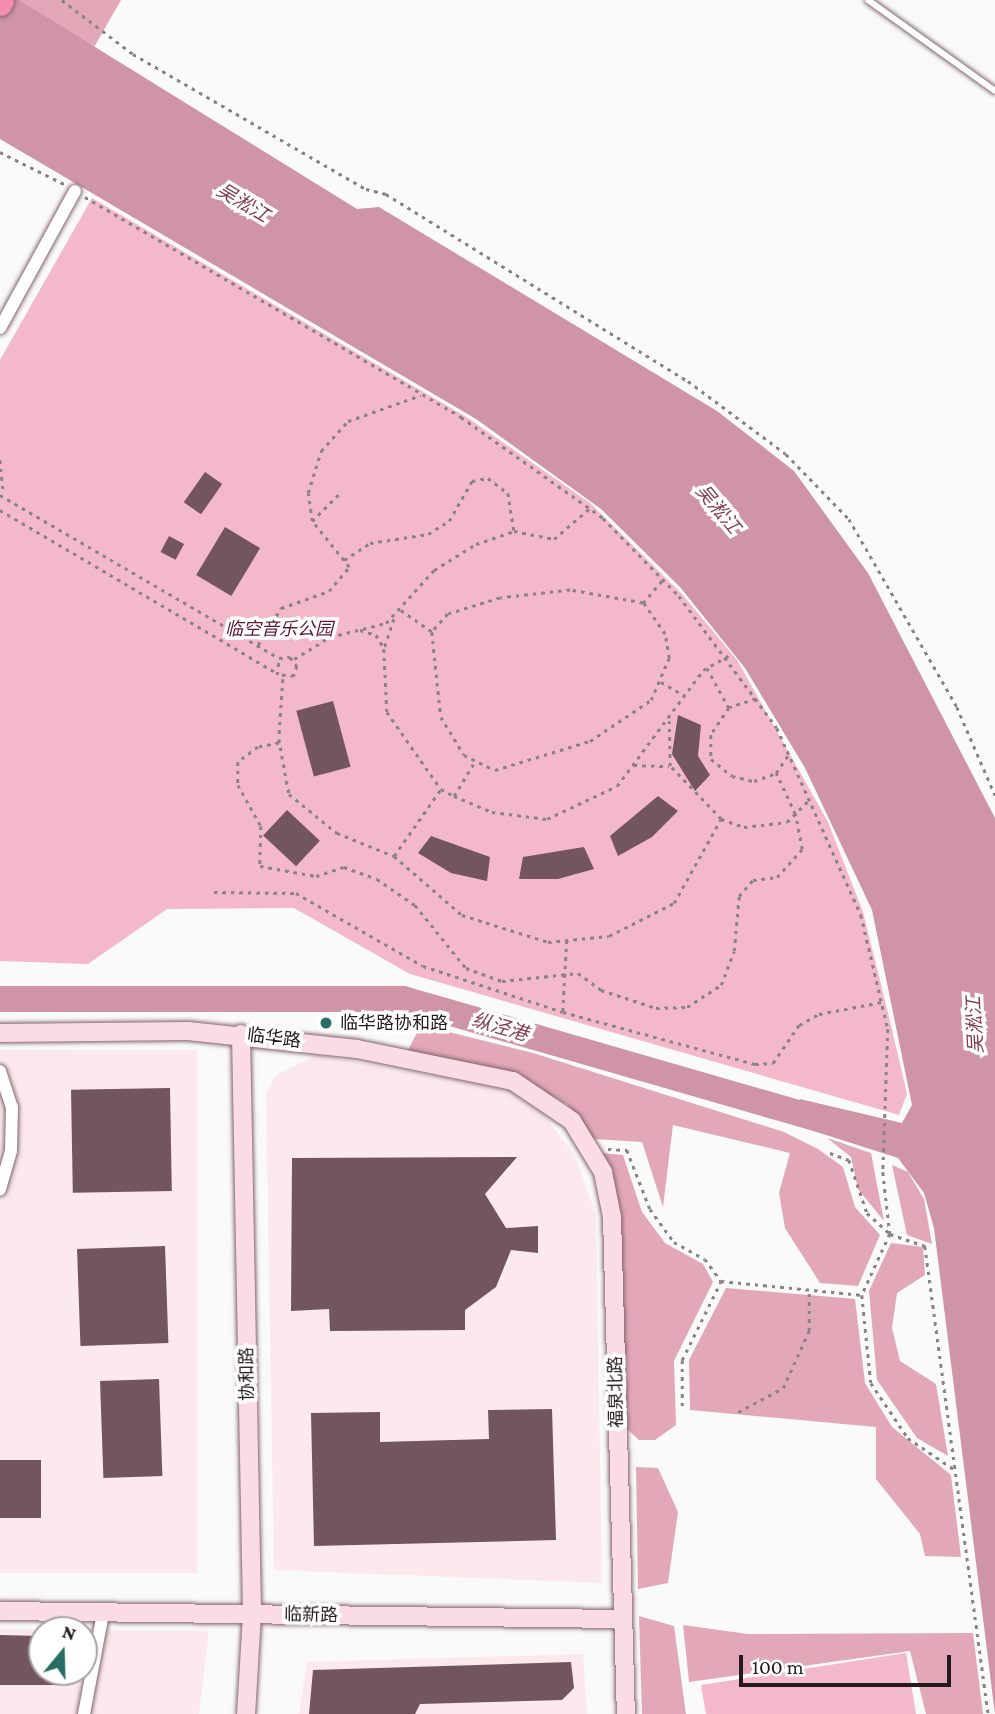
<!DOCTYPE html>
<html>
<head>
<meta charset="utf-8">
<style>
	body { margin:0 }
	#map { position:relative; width:995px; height:1714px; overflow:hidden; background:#fafafa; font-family:"Crimson Pro","Noto Sans SC",serif }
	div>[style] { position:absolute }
	.built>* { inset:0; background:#fbe9ed; transform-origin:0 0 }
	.green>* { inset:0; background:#f3b8c9 }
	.forest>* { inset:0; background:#e2a8b8 }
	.water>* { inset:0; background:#cf95a6 }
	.river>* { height:26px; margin:-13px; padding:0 13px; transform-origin:13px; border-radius:13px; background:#cf95a6 }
	.building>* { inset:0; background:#73555d; transform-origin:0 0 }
	.path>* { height:2.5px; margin-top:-1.25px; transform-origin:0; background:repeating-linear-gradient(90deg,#898384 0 3.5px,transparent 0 8.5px) }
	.roads { filter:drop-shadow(0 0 2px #82646c) drop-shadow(0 0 2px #82646c) }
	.lane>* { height:6px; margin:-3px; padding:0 3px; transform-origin:3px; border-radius:3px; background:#fff }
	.street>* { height:12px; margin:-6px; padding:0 6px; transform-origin:6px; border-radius:6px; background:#fff }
	.secondary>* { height:18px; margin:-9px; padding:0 9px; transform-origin:9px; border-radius:9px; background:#fbdce6 }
	.highway>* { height:23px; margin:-11.5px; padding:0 11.5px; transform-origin:11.5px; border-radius:11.5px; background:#f38cad }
	.dots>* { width:19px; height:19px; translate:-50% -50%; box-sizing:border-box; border:4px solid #fff; border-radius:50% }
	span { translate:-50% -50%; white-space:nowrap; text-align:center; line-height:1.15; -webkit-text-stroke:7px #fff; paint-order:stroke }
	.park-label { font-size:18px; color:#5d1934; font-style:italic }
	.poi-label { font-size:18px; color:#25191c }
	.left { translate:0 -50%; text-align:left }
	.street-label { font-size:18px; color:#25191c }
	.water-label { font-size:19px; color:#833b54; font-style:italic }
	.north { position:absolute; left:28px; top:1616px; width:70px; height:70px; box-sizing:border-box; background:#fff; border:2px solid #a8a3a4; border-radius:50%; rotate:19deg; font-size:19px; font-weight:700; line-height:28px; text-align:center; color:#25191c }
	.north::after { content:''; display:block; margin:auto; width:24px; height:32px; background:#296e63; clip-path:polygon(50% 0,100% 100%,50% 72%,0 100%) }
	.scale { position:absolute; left:739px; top:1655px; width:212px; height:32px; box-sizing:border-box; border:4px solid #25191c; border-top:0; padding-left:9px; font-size:21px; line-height:24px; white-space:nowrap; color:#25191c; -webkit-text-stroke:5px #fff; paint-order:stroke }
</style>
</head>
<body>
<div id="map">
	<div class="built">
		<div style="left:197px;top:1050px;width:523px;height:197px;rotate:90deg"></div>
		<div style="clip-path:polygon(316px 1055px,509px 1089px,544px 1115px,575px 1156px,596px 1215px,602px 1583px,274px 1570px,266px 1093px,276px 1075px)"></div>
		<div style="clip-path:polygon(evenodd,0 1629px,209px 1631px,199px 1714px,0 1714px,0 1629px,42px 1630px,84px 1630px,84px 1672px,42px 1672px,42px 1630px)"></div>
		<div style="clip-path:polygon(583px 1654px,587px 1714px,299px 1714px,307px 1662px)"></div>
	</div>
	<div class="green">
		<div style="clip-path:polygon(92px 198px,468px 418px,590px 503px,682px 594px,737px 660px,828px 822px,863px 912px,889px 1017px,907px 1094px,899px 1115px,410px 974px,294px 908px,167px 909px,88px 964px,0 961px,0 360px)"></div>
		<div style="clip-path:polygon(906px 1653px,916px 1714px,706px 1714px,701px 1685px)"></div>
	</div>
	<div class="forest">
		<div style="clip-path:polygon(19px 0,121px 0,93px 49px)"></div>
		<div style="clip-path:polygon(421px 1025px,533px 1053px,784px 1132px,818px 1149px,843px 1167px,855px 1207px,880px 1235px,858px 1286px,820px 1283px,785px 1228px,779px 1193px,790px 1153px,673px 1125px,663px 1207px,642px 1142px,594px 1139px,567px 1104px,526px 1082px,407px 1052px)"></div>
		<div style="clip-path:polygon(827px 1138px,871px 1153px,884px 1221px,858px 1189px,851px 1157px)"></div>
		<div style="clip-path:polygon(602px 1153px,623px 1155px,642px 1212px,665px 1243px,703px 1264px,713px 1282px,674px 1361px,676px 1425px,655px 1440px,639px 1440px,626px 1428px,610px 1180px)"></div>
		<div style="clip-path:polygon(892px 1165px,908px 1172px,924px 1199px,932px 1244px,907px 1235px)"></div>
		<div style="clip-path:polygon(891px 1243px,923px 1247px,925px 1275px,897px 1293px,892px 1328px,900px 1361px,936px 1384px,948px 1456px,917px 1438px,877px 1380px,869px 1291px)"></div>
		<div style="clip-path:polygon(726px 1288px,855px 1299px,865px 1383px,892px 1427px,951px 1475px,961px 1557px,925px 1556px,920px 1534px,876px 1479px,876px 1427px,690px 1410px,689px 1360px)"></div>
		<div style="clip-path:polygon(636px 1467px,658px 1468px,678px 1512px,668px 1583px,638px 1589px)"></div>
		<div style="clip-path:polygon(639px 1616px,674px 1626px,686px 1714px,642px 1714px)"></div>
		<div style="clip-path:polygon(683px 1625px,748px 1634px,973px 1633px,983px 1714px,926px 1714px,910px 1651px,689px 1682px)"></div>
	</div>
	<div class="water">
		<div style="clip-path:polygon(0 0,19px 0,357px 209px,379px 207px,717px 411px,794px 471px,868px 573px,995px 818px,995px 1714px,934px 1228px,924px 1193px,898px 1158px,792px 1124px,800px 1099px,902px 1123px,912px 1105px,872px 910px,805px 768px,745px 668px,680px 587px,601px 509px,476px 419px,0 139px)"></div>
	</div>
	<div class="river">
		<div style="left:0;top:999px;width:403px"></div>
		<div style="left:403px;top:999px;width:444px;rotate:16.1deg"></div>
	</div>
	<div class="building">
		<div style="left:205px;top:472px;width:21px;height:37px;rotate:35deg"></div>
		<div style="left:225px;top:527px;width:41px;height:56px;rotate:31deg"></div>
		<div style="left:169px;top:536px;width:17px;height:18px;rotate:28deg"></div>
		<div style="left:333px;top:701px;width:68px;height:38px;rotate:75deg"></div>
		<div style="clip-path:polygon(678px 715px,701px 725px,698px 756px,710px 775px,695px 791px,672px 754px)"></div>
		<div style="clip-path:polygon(658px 796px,678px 811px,652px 837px,618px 856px,610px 836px)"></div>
		<div style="left:287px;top:810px;width:45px;height:35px;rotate:43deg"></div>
		<div style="clip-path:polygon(431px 836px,490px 857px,487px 881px,451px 873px,418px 853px)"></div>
		<div style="clip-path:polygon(584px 847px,594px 869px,558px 879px,519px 879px,523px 857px)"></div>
		<div style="left:170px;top:1088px;width:103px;height:99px;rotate:89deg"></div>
		<div style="clip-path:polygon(517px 1157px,485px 1194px,506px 1228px,538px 1226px,538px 1253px,511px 1250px,496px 1287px,465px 1310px,465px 1330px,330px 1331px,329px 1309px,291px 1311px,292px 1158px)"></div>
		<div style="left:165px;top:1246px;width:97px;height:88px;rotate:88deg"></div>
		<div style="left:159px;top:1379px;width:97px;height:59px;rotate:88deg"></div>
		<div style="clip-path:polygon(552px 1409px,556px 1540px,314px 1546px,311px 1413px,380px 1412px,380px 1442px,489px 1439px,488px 1410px)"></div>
		<div style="left:0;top:1460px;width:41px;height:58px"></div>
		<div style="clip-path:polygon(0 1635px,42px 1636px,42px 1672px,63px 1672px,63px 1685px,0 1685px)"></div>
		<div style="clip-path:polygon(571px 1662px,574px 1688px,562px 1700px,420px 1704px,415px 1714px,309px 1714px,313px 1670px)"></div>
	</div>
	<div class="path">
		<div style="left:62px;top:0;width:89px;rotate:37.3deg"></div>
		<div style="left:133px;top:54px;width:269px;rotate:30.1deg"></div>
		<div style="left:366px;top:189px;width:21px;rotate:14deg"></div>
		<div style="left:386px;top:194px;width:355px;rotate:31.8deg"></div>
		<div style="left:688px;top:381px;width:122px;rotate:36.7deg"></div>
		<div style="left:786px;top:454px;width:91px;rotate:45.9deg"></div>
		<div style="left:849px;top:519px;width:217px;rotate:60.1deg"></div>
		<div style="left:957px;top:707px;width:96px;rotate:66.6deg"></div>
		<div style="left:0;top:152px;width:72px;rotate:26.6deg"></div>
		<div style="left:85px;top:197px;width:436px;rotate:30.3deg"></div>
		<div style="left:461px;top:417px;width:174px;rotate:35.4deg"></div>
		<div style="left:603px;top:518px;width:109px;rotate:45.7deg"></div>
		<div style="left:679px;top:596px;width:164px;rotate:53.4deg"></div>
		<div style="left:777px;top:728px;width:205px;rotate:65.8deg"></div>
		<div style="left:861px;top:915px;width:117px;rotate:76.7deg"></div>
		<div style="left:888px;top:1029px;width:143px;rotate:92deg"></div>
		<div style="left:883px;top:1172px;width:62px;rotate:83.6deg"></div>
		<div style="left:890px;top:1234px;width:37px;rotate:19deg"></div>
		<div style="left:925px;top:1246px;width:472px;rotate:82.3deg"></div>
		<div style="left:0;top:460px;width:31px;rotate:84deg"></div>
		<div style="left:0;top:495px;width:323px;rotate:30.3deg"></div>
		<div style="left:279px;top:658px;width:11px;rotate:-5deg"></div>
		<div style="left:290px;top:657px;width:11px;rotate:52deg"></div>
		<div style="left:297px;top:666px;width:10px;rotate:107deg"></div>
		<div style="left:294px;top:676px;width:17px;rotate:-177deg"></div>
		<div style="left:277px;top:675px;width:17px;rotate:-83deg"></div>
		<div style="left:0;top:510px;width:319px;rotate:30.5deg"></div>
		<div style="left:312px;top:521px;width:40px;rotate:-45deg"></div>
		<div style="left:344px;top:560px;width:31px;rotate:-33deg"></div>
		<div style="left:370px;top:543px;width:59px;rotate:-8.8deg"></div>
		<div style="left:428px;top:534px;width:25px;rotate:-32deg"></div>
		<div style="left:449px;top:521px;width:46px;rotate:-60.1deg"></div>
		<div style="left:472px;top:481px;width:16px;rotate:-11deg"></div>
		<div style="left:488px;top:478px;width:25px;rotate:37deg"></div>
		<div style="left:508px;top:493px;width:38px;rotate:81deg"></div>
		<div style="left:643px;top:603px;width:31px;rotate:-50deg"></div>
		<div style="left:401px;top:610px;width:38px;rotate:35deg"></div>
		<div style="left:432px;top:632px;width:85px;rotate:84deg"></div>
		<div style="left:441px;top:717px;width:44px;rotate:58.8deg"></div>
		<div style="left:464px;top:755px;width:34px;rotate:26deg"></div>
		<div style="left:495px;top:770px;width:99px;rotate:-17deg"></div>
		<div style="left:590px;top:741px;width:73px;rotate:-33.9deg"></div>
		<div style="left:651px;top:700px;width:46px;rotate:-66.8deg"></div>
		<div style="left:669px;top:658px;width:24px;rotate:-99deg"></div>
		<div style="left:665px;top:634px;width:38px;rotate:-125deg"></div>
		<div style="left:643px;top:603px;width:74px;rotate:-169.9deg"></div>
		<div style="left:570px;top:590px;width:70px;rotate:173.5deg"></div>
		<div style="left:500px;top:598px;width:54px;rotate:162.9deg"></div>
		<div style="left:448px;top:614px;width:24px;rotate:132deg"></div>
		<div style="left:394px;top:619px;width:32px;rotate:108deg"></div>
		<div style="left:384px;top:649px;width:63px;rotate:87.3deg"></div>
		<div style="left:387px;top:712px;width:94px;rotate:55deg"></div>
		<div style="left:441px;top:789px;width:15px;rotate:28deg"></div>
		<div style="left:454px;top:796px;width:37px;rotate:-59deg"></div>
		<div style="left:360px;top:630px;width:17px;rotate:17deg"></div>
		<div style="left:376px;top:635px;width:15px;rotate:58deg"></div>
		<div style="left:258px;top:645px;width:44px;rotate:-58.1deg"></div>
		<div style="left:281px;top:608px;width:51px;rotate:-19.5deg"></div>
		<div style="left:329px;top:591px;width:31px;rotate:-50deg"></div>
		<div style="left:349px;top:567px;width:59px;rotate:-128.8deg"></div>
		<div style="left:312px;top:521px;width:28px;rotate:-98deg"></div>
		<div style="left:308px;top:493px;width:44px;rotate:-72.8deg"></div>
		<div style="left:321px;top:451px;width:40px;rotate:-48deg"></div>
		<div style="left:348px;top:421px;width:77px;rotate:-19.6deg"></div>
		<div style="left:294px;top:659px;width:42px;rotate:-31.4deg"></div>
		<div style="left:330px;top:637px;width:58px;rotate:-14deg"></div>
		<div style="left:386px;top:623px;width:72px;rotate:-47.8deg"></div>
		<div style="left:434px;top:570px;width:49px;rotate:-31.8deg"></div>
		<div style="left:476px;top:544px;width:40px;rotate:-18.9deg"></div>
		<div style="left:514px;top:531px;width:41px;rotate:11.3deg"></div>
		<div style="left:554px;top:539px;width:48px;rotate:-40.7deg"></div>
		<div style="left:707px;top:668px;width:46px;rotate:61.2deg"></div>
		<div style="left:283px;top:679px;width:60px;rotate:93.8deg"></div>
		<div style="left:279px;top:739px;width:56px;rotate:79.7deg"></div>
		<div style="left:289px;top:794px;width:62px;rotate:39.1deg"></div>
		<div style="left:337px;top:833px;width:61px;rotate:22deg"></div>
		<div style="left:394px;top:856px;width:82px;rotate:-55deg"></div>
		<div style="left:661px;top:682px;width:28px;rotate:30deg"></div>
		<div style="left:756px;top:699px;width:28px;rotate:162deg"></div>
		<div style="left:729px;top:708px;width:32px;rotate:124deg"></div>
		<div style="left:711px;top:735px;width:24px;rotate:90deg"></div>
		<div style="left:711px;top:759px;width:27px;rotate:39deg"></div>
		<div style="left:732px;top:776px;width:23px;rotate:13deg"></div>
		<div style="left:754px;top:781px;width:23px;rotate:-20deg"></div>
		<div style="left:279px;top:743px;width:21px;rotate:169deg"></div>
		<div style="left:258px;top:747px;width:25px;rotate:143deg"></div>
		<div style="left:238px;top:762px;width:23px;rotate:90deg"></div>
		<div style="left:238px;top:785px;width:47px;rotate:60.7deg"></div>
		<div style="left:261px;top:826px;width:40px;rotate:91.4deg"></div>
		<div style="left:260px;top:866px;width:57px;rotate:10.1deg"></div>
		<div style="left:316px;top:876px;width:29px;rotate:-18deg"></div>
		<div style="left:344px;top:867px;width:35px;rotate:20deg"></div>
		<div style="left:377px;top:879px;width:46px;rotate:34.4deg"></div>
		<div style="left:415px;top:905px;width:81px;rotate:51deg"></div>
		<div style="left:466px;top:968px;width:38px;rotate:20deg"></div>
		<div style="left:502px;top:981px;width:76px;rotate:-6deg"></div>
		<div style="left:578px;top:973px;width:29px;rotate:36deg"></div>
		<div style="left:601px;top:990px;width:58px;rotate:18.1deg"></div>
		<div style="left:656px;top:1008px;width:31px;rotate:-2deg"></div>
		<div style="left:687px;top:1007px;width:40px;rotate:-32.9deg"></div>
		<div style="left:721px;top:985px;width:36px;rotate:-69deg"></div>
		<div style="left:734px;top:951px;width:55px;rotate:-84.8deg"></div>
		<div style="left:739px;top:896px;width:21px;rotate:-49deg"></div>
		<div style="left:753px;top:880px;width:24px;rotate:-7deg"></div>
		<div style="left:777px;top:877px;width:38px;rotate:-48deg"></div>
		<div style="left:802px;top:849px;width:36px;rotate:-101deg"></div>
		<div style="left:795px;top:814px;width:45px;rotate:-114.9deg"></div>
		<div style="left:776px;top:773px;width:23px;rotate:-56deg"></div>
		<div style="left:634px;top:765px;width:35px;rotate:2deg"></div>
		<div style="left:454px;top:796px;width:41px;rotate:22.8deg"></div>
		<div style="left:492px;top:812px;width:55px;rotate:7.3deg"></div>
		<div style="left:547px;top:819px;width:77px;rotate:-25.2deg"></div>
		<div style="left:617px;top:786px;width:144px;rotate:-53.4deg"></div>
		<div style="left:703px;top:670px;width:29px;rotate:-29deg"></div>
		<div style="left:721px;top:819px;width:24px;rotate:19deg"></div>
		<div style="left:744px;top:827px;width:43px;rotate:-6.6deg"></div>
		<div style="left:787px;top:822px;width:34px;rotate:-45deg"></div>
		<div style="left:394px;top:856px;width:90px;rotate:40.9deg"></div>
		<div style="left:462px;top:915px;width:90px;rotate:17.4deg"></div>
		<div style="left:548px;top:942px;width:61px;rotate:-5.6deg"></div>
		<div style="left:609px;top:936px;width:73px;rotate:-26.9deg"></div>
		<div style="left:674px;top:903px;width:96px;rotate:-60.8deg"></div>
		<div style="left:721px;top:819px;width:74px;rotate:-133.9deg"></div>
		<div style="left:670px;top:766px;width:45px;rotate:-91.3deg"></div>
		<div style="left:214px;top:892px;width:82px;rotate:0.7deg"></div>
		<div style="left:296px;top:893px;width:146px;rotate:29.9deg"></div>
		<div style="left:423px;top:966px;width:147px;rotate:18.2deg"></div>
		<div style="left:567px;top:940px;width:72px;rotate:93.2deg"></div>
		<div style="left:563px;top:1012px;width:199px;rotate:15.2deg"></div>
		<div style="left:755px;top:1064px;width:18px;rotate:-3deg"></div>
		<div style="left:773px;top:1063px;width:46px;rotate:-55.6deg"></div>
		<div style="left:799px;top:1025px;width:23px;rotate:-29deg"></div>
		<div style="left:819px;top:1014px;width:64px;rotate:-10.8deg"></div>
		<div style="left:608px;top:1149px;width:19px;rotate:3deg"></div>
		<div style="left:627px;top:1150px;width:63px;rotate:68.7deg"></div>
		<div style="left:650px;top:1209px;width:41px;rotate:54deg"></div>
		<div style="left:674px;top:1242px;width:35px;rotate:29deg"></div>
		<div style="left:705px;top:1259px;width:27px;rotate:54deg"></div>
		<div style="left:721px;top:1281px;width:142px;rotate:5.7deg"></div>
		<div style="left:830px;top:1153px;width:20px;rotate:20deg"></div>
		<div style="left:849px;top:1160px;width:56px;rotate:71.2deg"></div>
		<div style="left:867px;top:1213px;width:31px;rotate:42deg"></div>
		<div style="left:890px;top:1234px;width:67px;rotate:114.7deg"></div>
		<div style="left:862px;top:1295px;width:88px;rotate:84.2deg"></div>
		<div style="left:871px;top:1383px;width:66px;rotate:56.1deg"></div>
		<div style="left:908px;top:1438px;width:57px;rotate:34.2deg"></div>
		<div style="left:682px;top:1406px;width:46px;rotate:-90deg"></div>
		<div style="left:682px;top:1360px;width:88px;rotate:-63.7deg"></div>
		<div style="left:738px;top:1412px;width:51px;rotate:-28.1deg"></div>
		<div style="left:783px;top:1388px;width:63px;rotate:-65.5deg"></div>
		<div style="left:809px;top:1331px;width:41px;rotate:-90deg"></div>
	</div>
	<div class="roads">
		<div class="lane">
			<div style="left:868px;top:0;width:156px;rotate:35.6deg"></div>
		</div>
		<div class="street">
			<div style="left:0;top:328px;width:156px;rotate:-61.3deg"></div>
			<div style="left:0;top:1071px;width:38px;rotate:72deg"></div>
			<div style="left:12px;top:1107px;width:44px;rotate:91.3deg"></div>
			<div style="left:11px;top:1151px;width:40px;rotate:106deg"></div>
			<div style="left:84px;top:1714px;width:103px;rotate:-79.3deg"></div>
		</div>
		<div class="secondary">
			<div style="left:0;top:1033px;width:188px;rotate:-0.6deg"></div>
			<div style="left:188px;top:1031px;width:170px;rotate:6.1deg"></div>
			<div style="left:357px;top:1049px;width:159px;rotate:11.6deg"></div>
			<div style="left:513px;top:1081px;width:71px;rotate:34.1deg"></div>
			<div style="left:572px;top:1121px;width:60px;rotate:58.7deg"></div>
			<div style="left:603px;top:1172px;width:46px;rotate:78.7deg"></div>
			<div style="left:612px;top:1217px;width:497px;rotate:88.4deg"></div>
			<div style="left:241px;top:1034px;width:580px;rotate:88.91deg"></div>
			<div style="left:252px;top:1614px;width:100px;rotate:93.4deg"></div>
			<div style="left:0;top:1611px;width:621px;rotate:0.74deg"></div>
		</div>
		<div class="highway">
			<div style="left:0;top:4px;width:4px;rotate:-63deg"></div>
		</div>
	</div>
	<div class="dots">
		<div style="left:326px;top:1023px;background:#296e63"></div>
	</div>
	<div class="park-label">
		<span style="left:279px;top:629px">临空音乐公园</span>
	</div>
	<div class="poi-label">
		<span class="left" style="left:340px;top:1023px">临华路协和路</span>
	</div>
	<div class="street-label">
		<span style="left:274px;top:1038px;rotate:7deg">临华路</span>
		<span style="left:247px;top:1374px;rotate:-91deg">协和路</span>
		<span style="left:616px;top:1392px;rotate:-91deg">福泉北路</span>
		<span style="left:311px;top:1615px;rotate:1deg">临新路</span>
	</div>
	<div class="water-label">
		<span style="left:243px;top:203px;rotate:31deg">吴淞江</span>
		<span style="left:718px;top:509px;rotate:50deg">吴淞江</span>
		<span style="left:975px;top:1025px;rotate:-93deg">吴淞江</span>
		<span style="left:500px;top:1027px;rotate:16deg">纵泾港</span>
	</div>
	<div class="north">N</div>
	<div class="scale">100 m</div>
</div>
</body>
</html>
